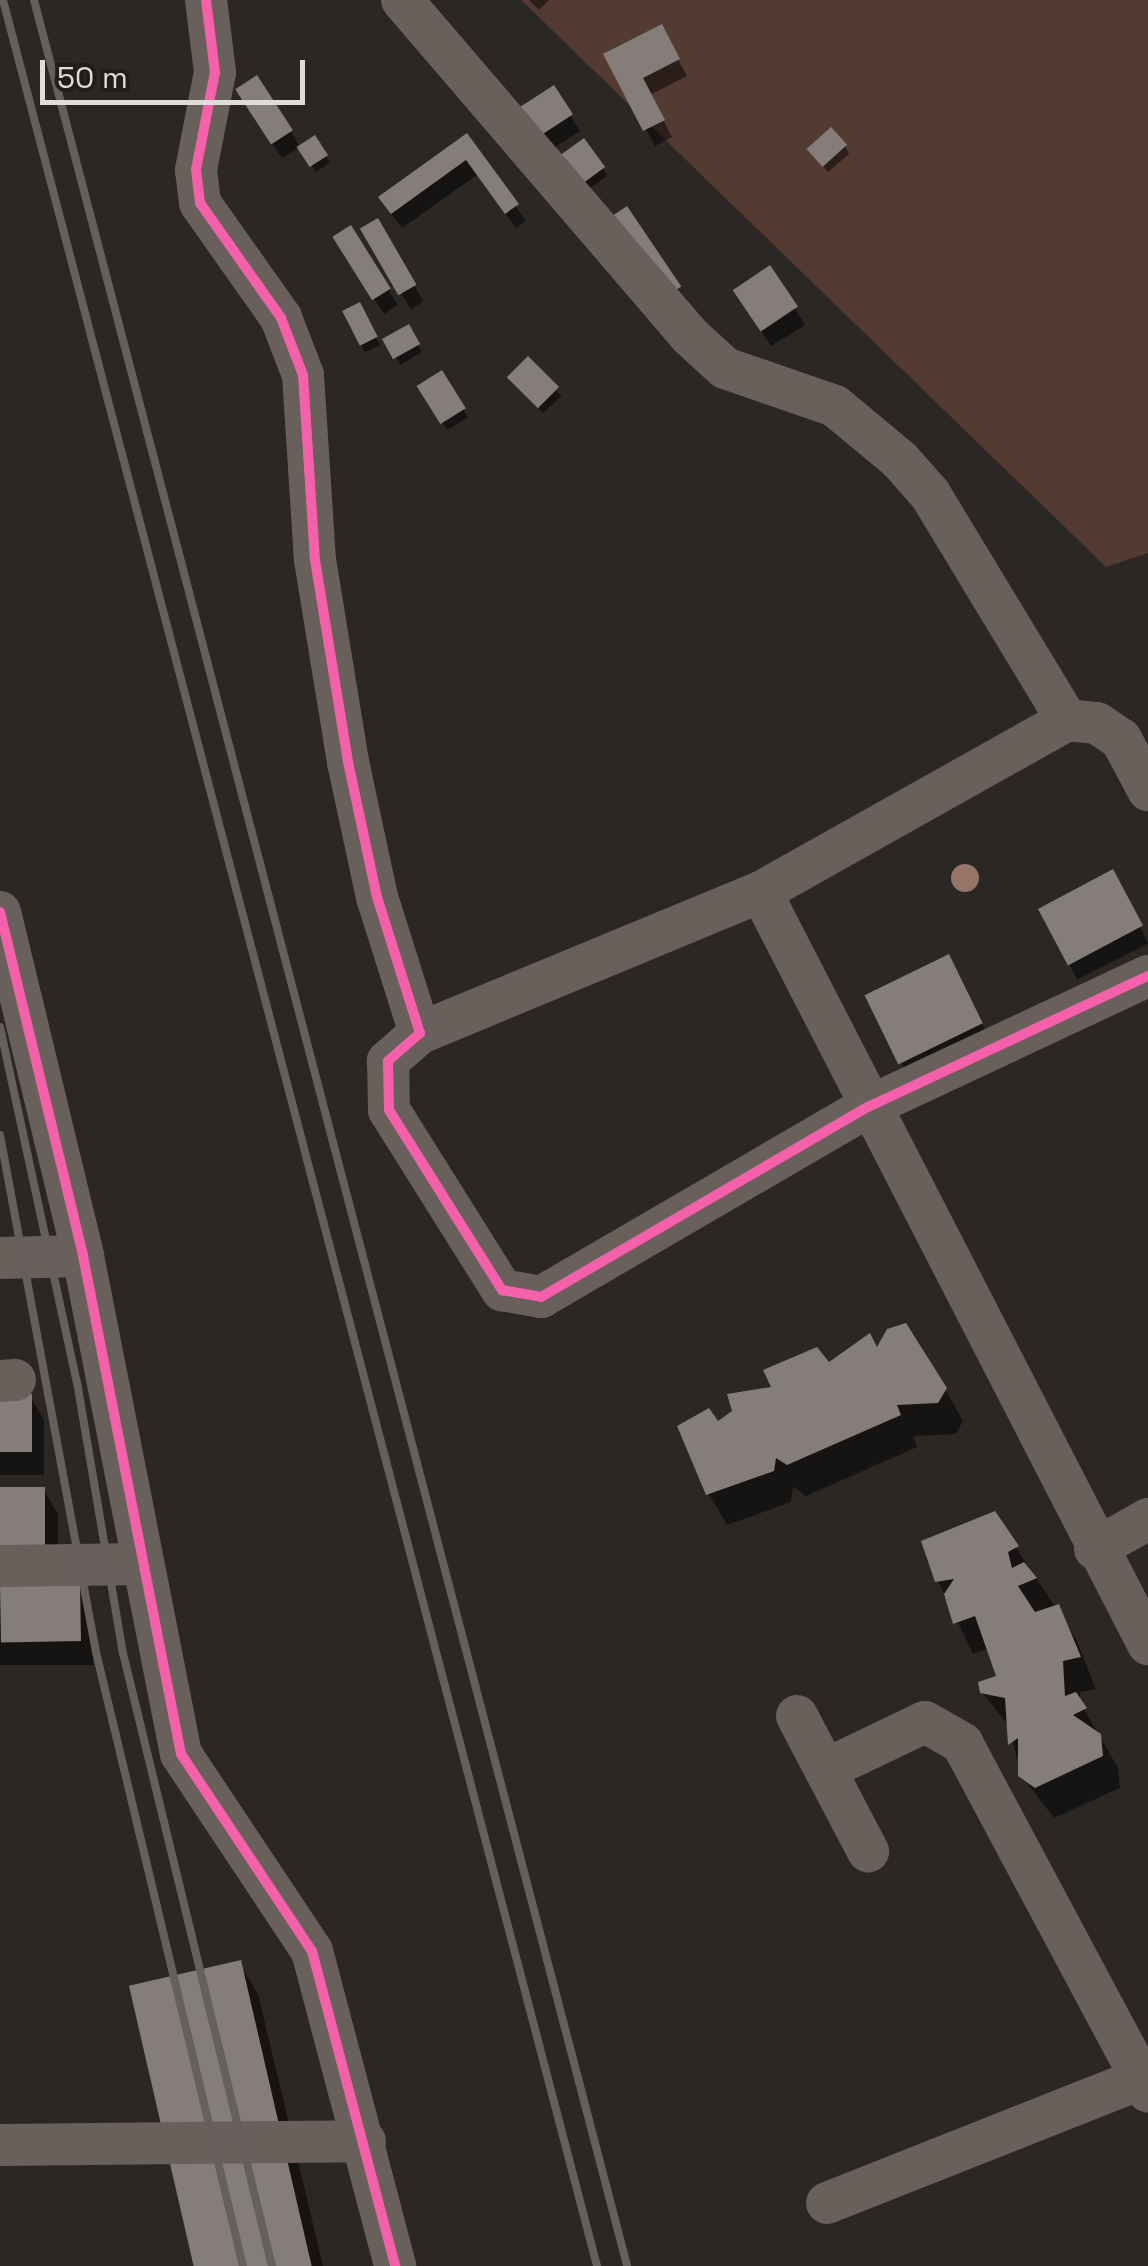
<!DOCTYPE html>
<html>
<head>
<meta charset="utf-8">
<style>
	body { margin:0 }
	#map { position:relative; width:1148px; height:2266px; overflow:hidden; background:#2a2725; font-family:"Space Grotesk",sans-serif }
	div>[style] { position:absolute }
	.green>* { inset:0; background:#533b31 }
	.shadow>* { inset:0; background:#0007; transform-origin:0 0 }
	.building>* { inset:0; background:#847d79; transform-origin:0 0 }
	.minor>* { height:42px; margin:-21px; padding:0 21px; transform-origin:21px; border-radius:21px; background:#695f5b }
	.rail>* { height:8px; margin:-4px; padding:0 4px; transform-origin:4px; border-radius:4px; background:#66605d }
	.cycleway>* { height:10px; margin:-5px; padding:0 5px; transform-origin:5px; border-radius:5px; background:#f560ab }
	.trees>* { width:28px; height:28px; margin:-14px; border-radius:50%; background:#967568 }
	span { translate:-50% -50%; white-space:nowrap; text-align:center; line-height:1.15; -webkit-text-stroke:10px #211d1b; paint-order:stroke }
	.scale { position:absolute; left:40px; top:60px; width:265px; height:45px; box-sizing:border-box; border:5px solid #dfdcda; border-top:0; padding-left:12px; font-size:30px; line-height:35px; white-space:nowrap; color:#dfdcda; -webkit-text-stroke:8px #211d1b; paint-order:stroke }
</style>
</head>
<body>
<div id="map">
	<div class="green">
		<div style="clip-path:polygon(521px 0,1148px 0,1148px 553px,1106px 567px)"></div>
	</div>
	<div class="shadow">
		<div style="clip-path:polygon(529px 0,549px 0,539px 10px)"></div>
		<div style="clip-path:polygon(661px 27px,687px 76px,650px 95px,672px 137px,655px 146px,607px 56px)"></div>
		<div style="left:553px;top:88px;width:51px;height:38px;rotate:58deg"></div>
		<div style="clip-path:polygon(248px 106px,291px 131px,300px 148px,314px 139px,330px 163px,316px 172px,300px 147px,282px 158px)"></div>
		<div style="clip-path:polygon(467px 137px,526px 221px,516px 228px,477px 175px,402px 228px,391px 214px)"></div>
		<div style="clip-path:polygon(845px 146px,849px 154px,828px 172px,814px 157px)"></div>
		<div style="clip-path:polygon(563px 166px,603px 169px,607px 176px,583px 193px)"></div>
		<div style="left:377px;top:221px;width:93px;height:15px;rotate:60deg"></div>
		<div style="clip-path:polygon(350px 228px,398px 305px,384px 314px,345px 253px)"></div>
		<div style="clip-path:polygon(770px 268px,805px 325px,771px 346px,744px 305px)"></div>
		<div style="clip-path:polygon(359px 305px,380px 345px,365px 352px,361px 345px)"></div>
		<div style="left:408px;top:328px;width:28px;height:25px;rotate:60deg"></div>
		<div style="left:528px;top:359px;width:50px;height:25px;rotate:48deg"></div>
		<div style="left:441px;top:374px;width:51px;height:24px;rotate:58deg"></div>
		<div style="left:1112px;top:872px;width:80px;height:80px;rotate:63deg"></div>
		<div style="clip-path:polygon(962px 982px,994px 1048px,914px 1087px,868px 997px)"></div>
		<div style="clip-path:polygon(878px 1351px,945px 1389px,963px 1421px,956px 1434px,913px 1436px,917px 1447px,806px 1496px,793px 1487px,791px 1502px,727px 1525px,709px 1494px,717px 1425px,775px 1389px)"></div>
		<div style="clip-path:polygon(0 1396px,30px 1396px,44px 1420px,44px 1475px,0 1475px)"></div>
		<div style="clip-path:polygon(0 1490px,44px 1490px,58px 1514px,58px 1569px)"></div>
		<div style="clip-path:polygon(994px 1514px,1076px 1639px,1096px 1689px,1080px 1692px,1080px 1702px,1118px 1768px,1120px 1788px,1054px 1818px,1021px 1775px,1009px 1726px,982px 1692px,999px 1678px,987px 1649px,973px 1654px,938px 1581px)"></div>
		<div style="clip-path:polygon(0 1586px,79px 1586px,93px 1610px,93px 1665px,0 1665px)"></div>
		<div style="clip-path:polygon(239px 1963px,258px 1994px,323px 2266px,199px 2266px)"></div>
	</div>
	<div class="building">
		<div style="clip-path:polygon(662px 24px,680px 59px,643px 78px,665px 120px,643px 131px,603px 54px)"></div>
		<div style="left:257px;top:75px;width:66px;height:26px;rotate:57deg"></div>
		<div style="left:554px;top:85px;width:35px;height:42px;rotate:57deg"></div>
		<div style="left:831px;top:127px;width:24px;height:33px;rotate:48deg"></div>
		<div style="clip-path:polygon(467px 133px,519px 204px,505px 214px,466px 160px,391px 214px,378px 197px)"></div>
		<div style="left:315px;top:135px;width:24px;height:22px;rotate:57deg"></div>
		<div style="left:584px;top:138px;width:36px;height:35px;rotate:54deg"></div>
		<div style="left:627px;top:206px;width:97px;height:24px;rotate:56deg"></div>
		<div style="left:378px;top:218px;width:77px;height:21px;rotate:60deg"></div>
		<div style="left:351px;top:225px;width:75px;height:22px;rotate:58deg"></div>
		<div style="left:770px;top:265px;width:50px;height:45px;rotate:56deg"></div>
		<div style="left:360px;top:302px;width:39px;height:20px;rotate:63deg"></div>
		<div style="left:409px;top:324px;width:23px;height:31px;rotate:61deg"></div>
		<div style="left:528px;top:356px;width:44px;height:30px;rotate:45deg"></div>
		<div style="left:442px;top:370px;width:45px;height:30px;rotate:58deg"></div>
		<div style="left:1113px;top:869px;width:64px;height:85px;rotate:62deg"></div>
		<div style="left:949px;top:954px;width:77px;height:94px;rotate:64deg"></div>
		<div style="clip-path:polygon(906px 1323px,947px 1388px,938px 1403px,897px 1405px,901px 1415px,787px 1465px,776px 1458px,774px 1471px,706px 1495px,677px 1426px,709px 1408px,718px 1421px,732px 1411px,727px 1394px,771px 1387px,763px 1370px,817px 1347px,829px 1362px,870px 1333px,877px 1347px,887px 1329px)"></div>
		<div style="left:0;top:1394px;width:32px;height:58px"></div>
		<div style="left:0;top:1487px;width:45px;height:59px"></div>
		<div style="clip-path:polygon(995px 1511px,1019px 1546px,1008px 1552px,1012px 1568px,1024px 1562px,1037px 1578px,1018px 1586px,1035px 1612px,1059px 1604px,1081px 1657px,1063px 1661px,1065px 1696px,1076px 1692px,1087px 1708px,1073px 1715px,1101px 1734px,1103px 1756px,1035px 1788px,1018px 1776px,1018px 1738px,1008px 1745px,1005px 1698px,980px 1693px,978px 1682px,996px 1676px,975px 1616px,953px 1624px,944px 1594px,954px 1579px,935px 1582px,921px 1541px)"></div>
		<div style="left:80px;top:1583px;width:58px;height:80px;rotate:89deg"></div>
		<div style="left:241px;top:1960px;width:315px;height:115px;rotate:77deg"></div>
	</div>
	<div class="minor">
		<div style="left:206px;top:0;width:73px;rotate:82.9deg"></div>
		<div style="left:215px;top:72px;width:100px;rotate:101deg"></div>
		<div style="left:196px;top:170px;width:33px;rotate:83deg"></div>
		<div style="left:200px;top:203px;width:141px;rotate:54.8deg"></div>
		<div style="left:281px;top:318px;width:61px;rotate:68.9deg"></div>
		<div style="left:303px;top:375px;width:185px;rotate:86.3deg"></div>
		<div style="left:315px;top:560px;width:205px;rotate:80.7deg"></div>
		<div style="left:348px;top:762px;width:138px;rotate:77.9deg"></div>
		<div style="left:377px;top:897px;width:143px;rotate:72.5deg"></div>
		<div style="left:420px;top:1033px;width:43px;rotate:138.8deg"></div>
		<div style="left:388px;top:1061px;width:49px;rotate:88.8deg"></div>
		<div style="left:389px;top:1110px;width:213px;rotate:57.9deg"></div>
		<div style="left:502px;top:1290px;width:40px;rotate:10deg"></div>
		<div style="left:541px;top:1297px;width:378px;rotate:-30.2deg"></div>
		<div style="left:868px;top:1107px;width:309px;rotate:-25.1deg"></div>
		<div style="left:402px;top:0;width:443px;rotate:49.4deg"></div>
		<div style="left:690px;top:336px;width:47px;rotate:42.4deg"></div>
		<div style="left:725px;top:368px;width:116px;rotate:19.1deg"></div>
		<div style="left:835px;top:406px;width:85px;rotate:39.7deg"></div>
		<div style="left:900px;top:460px;width:45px;rotate:48.6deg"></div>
		<div style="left:930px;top:494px;width:264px;rotate:58.8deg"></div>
		<div style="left:1067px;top:720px;width:30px;rotate:6deg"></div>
		<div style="left:1097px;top:723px;width:29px;rotate:34deg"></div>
		<div style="left:1121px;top:739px;width:58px;rotate:62.1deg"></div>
		<div style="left:761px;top:892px;width:846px;rotate:62.77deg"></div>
		<div style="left:0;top:912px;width:354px;rotate:76.4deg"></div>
		<div style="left:83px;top:1256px;width:508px;rotate:78.87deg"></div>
		<div style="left:181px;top:1754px;width:237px;rotate:56.4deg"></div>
		<div style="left:312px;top:1951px;width:326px;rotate:75.2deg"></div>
		<div style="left:420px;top:1033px;width:369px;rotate:-22.5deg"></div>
		<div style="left:761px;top:892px;width:351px;rotate:-29.3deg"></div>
		<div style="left:0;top:1258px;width:83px;rotate:-1.4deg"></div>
		<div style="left:0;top:1381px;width:15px;rotate:-4deg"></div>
		<div style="left:1095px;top:1549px;width:61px;rotate:-29.5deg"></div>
		<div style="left:0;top:1566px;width:143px;rotate:-0.8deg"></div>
		<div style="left:797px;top:1716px;width:153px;rotate:62.3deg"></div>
		<div style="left:831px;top:1767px;width:104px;rotate:-25.6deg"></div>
		<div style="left:925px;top:1722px;width:43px;rotate:29.6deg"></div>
		<div style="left:962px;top:1743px;width:395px;rotate:61.9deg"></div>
		<div style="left:0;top:2145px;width:365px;rotate:-0.6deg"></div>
		<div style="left:827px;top:2203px;width:345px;rotate:-21.6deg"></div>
	</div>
	<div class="rail">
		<div style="left:3px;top:0;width:2343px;rotate:75.31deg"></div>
		<div style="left:34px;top:0;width:2342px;rotate:75.33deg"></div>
		<div style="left:0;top:1027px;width:363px;rotate:77.8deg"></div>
		<div style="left:77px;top:1382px;width:271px;rotate:80.4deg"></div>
		<div style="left:122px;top:1649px;width:635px;rotate:76.34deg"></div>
		<div style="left:0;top:1135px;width:526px;rotate:79.48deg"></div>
		<div style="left:96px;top:1652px;width:631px;rotate:76.54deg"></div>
	</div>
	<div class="cycleway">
		<div style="left:206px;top:0;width:73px;rotate:82.9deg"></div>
		<div style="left:215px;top:72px;width:100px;rotate:101deg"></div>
		<div style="left:196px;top:170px;width:33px;rotate:83deg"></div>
		<div style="left:200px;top:203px;width:141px;rotate:54.8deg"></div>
		<div style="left:281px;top:318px;width:61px;rotate:68.9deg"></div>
		<div style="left:303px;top:375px;width:185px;rotate:86.3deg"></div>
		<div style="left:315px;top:560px;width:205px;rotate:80.7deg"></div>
		<div style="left:348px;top:762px;width:138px;rotate:77.9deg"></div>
		<div style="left:377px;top:897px;width:143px;rotate:72.5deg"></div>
		<div style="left:420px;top:1033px;width:43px;rotate:138.8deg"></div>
		<div style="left:388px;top:1061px;width:49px;rotate:88.8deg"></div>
		<div style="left:389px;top:1110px;width:213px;rotate:57.9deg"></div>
		<div style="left:502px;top:1290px;width:40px;rotate:10deg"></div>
		<div style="left:541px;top:1297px;width:378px;rotate:-30.2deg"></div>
		<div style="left:868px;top:1107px;width:309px;rotate:-25.1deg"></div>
		<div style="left:0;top:912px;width:354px;rotate:76.4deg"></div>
		<div style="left:83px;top:1256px;width:508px;rotate:78.87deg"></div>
		<div style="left:181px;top:1754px;width:237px;rotate:56.4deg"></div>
		<div style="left:312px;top:1951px;width:326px;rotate:75.2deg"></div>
	</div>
	<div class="trees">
		<div style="left:965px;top:878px"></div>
	</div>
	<div class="scale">50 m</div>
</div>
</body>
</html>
